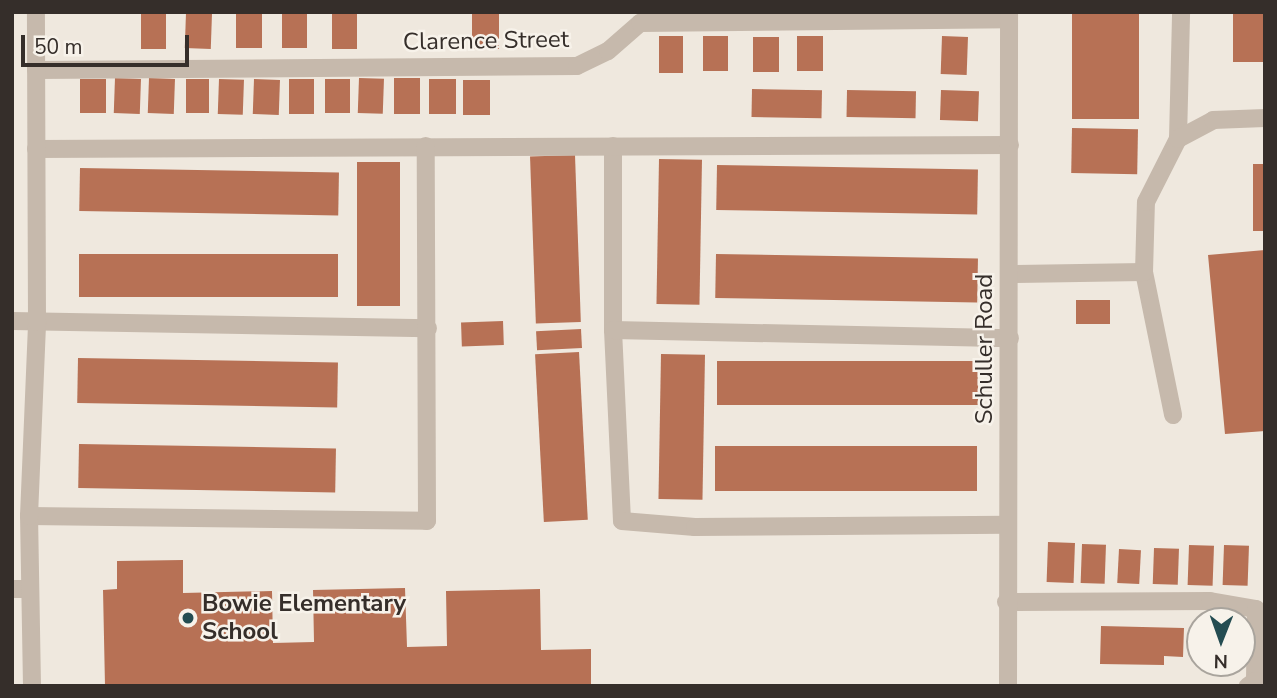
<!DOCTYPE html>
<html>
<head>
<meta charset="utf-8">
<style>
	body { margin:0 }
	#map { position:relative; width:1277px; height:698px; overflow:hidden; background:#efe8de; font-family:"Nunito Sans",sans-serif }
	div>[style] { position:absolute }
	.building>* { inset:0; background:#b77155; transform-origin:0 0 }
	.minor>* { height:18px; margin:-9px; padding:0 9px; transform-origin:9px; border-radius:9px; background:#c6b9ac }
	.dots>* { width:19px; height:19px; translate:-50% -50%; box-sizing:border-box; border:4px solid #f7f2ea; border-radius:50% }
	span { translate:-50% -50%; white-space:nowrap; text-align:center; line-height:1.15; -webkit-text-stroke:5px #f7f2ea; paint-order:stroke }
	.street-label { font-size:24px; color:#352e2a }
	.poi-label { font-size:24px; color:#352e2a; font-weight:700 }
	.left { translate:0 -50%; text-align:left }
	.frame { position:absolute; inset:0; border:14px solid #352e2a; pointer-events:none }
	.north { position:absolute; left:1186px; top:607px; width:70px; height:70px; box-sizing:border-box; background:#f7f2ea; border:2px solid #a9a49d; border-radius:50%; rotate:181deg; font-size:19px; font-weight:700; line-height:28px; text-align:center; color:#352e2a }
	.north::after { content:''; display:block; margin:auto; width:24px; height:32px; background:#244c51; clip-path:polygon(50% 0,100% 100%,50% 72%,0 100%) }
	.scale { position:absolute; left:21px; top:35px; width:168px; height:32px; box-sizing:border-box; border:4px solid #352e2a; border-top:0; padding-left:9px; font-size:21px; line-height:24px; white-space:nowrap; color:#352e2a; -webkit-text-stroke:5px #f7f2ea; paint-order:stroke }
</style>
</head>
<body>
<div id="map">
	<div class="building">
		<div style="left:141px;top:12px;width:25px;height:37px"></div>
		<div style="left:1072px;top:12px;width:67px;height:107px"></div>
		<div style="left:1233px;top:12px;width:32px;height:50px"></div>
		<div style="left:186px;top:13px;width:26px;height:35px;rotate:2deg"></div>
		<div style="left:236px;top:13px;width:26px;height:35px"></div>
		<div style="left:332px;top:13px;width:25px;height:36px"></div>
		<div style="left:472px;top:13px;width:27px;height:36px"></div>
		<div style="left:282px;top:14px;width:25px;height:34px"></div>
		<div style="left:659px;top:36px;width:24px;height:37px"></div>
		<div style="left:703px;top:36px;width:25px;height:35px"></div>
		<div style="left:797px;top:36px;width:26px;height:35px"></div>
		<div style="left:942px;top:36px;width:26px;height:38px;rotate:2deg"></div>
		<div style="left:753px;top:37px;width:26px;height:35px"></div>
		<div style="left:115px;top:78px;width:26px;height:35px;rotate:2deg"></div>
		<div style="left:149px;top:78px;width:26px;height:35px;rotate:2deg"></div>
		<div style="left:359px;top:78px;width:25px;height:35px;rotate:2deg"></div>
		<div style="left:394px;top:78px;width:26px;height:36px"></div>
		<div style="left:80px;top:79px;width:26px;height:34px"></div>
		<div style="left:186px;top:79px;width:23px;height:34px"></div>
		<div style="left:219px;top:79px;width:25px;height:35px;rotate:2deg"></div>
		<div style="left:254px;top:79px;width:26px;height:35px;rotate:2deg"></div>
		<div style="left:289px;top:79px;width:25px;height:35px"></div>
		<div style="left:325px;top:79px;width:25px;height:34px"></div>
		<div style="left:429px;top:79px;width:27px;height:35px"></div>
		<div style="left:463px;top:80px;width:27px;height:35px"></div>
		<div style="left:752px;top:89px;width:70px;height:28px;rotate:1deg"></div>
		<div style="left:847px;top:90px;width:69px;height:27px;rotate:1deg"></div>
		<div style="left:941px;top:90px;width:38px;height:30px;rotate:2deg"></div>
		<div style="left:1072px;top:128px;width:66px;height:45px;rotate:1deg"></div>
		<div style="left:575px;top:155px;width:167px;height:45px;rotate:88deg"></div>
		<div style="left:659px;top:159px;width:43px;height:145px;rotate:1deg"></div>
		<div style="left:357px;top:162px;width:43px;height:144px"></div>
		<div style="left:1253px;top:164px;width:12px;height:67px"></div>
		<div style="left:717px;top:165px;width:261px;height:45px;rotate:1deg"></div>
		<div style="left:80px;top:168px;width:259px;height:43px;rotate:1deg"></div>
		<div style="clip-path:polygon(1265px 250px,1265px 431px,1225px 434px,1208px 255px)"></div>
		<div style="left:79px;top:254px;width:259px;height:43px"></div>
		<div style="left:716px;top:254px;width:262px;height:44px;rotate:1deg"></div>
		<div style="left:1076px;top:300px;width:34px;height:24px"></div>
		<div style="left:503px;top:321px;width:24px;height:42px;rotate:88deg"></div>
		<div style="left:581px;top:329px;width:19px;height:45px;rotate:87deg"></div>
		<div style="left:579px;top:352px;width:168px;height:44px;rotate:87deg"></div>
		<div style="left:661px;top:354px;width:44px;height:145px;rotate:1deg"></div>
		<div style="left:78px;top:358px;width:260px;height:45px;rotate:1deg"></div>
		<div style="left:717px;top:361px;width:261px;height:44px"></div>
		<div style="left:79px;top:444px;width:257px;height:44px;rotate:1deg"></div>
		<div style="left:715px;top:446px;width:262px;height:45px"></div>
		<div style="left:1048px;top:542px;width:27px;height:40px;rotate:2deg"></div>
		<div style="left:1082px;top:544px;width:24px;height:39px;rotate:2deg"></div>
		<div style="left:1189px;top:545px;width:25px;height:40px;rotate:2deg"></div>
		<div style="left:1224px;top:545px;width:25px;height:40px;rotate:2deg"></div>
		<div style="left:1154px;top:548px;width:25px;height:36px;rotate:2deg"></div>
		<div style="left:1119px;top:549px;width:22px;height:34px;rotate:3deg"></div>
		<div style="clip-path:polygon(183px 560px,183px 593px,272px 591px,273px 643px,314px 642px,313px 590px,405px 588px,407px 647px,447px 646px,446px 591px,540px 589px,541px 650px,591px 649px,591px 686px,105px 686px,103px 590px,117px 589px,117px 561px)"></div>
		<div style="clip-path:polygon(1101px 626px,1184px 628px,1183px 657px,1164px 656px,1164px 665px,1100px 664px)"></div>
	</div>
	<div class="minor">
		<div style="left:36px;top:70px;width:541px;rotate:-0.42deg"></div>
		<div style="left:577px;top:66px;width:34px;rotate:-26deg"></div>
		<div style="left:608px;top:51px;width:43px;rotate:-41.2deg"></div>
		<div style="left:640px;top:23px;width:369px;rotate:-0.6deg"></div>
		<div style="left:1178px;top:139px;width:127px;rotate:-88.6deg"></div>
		<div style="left:613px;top:146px;width:184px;rotate:90deg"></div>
		<div style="left:613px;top:330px;width:191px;rotate:87.3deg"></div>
		<div style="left:622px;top:521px;width:73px;rotate:4.7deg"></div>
		<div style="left:695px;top:527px;width:313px;rotate:-0.4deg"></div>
		<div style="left:36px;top:149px;width:974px;rotate:-0.24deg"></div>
		<div style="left:1144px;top:272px;width:146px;rotate:78.5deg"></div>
		<div style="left:1010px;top:274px;width:134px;rotate:-0.9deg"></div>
		<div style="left:1144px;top:272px;width:70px;rotate:-88.4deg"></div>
		<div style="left:1146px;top:202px;width:71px;rotate:-63.1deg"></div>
		<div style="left:1178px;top:139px;width:40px;rotate:-28deg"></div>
		<div style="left:1213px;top:120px;width:52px;rotate:-2.2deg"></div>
		<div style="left:12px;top:321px;width:416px;rotate:1deg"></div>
		<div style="left:613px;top:330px;width:397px;rotate:1.2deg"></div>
		<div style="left:29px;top:516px;width:398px;rotate:0.7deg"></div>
		<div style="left:427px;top:521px;width:375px;rotate:-90.2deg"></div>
		<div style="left:12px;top:589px;width:18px"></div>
		<div style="left:1006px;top:602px;width:204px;rotate:-0.3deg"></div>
		<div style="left:1210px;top:601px;width:47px;rotate:9.9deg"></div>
		<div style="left:1256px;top:609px;width:72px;rotate:90.8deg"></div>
		<div style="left:1255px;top:681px;width:9px;rotate:144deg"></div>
		<div style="left:32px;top:686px;width:170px;rotate:-91deg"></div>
		<div style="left:29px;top:516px;width:194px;rotate:-87.6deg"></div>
		<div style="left:37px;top:322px;width:310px;rotate:-90.2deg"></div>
		<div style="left:1008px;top:686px;width:674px;rotate:-89.91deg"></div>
	</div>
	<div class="dots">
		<div style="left:188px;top:618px;background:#244c51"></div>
	</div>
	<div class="street-label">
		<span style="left:486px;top:41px;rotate:-1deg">Clarence Street</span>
		<span style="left:985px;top:349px;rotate:-90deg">Schuller Road</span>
	</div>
	<div class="poi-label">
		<span class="left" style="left:202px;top:618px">Bowie Elementary<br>School</span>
	</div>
	<div class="frame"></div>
	<div class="north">N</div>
	<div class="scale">50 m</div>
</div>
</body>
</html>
